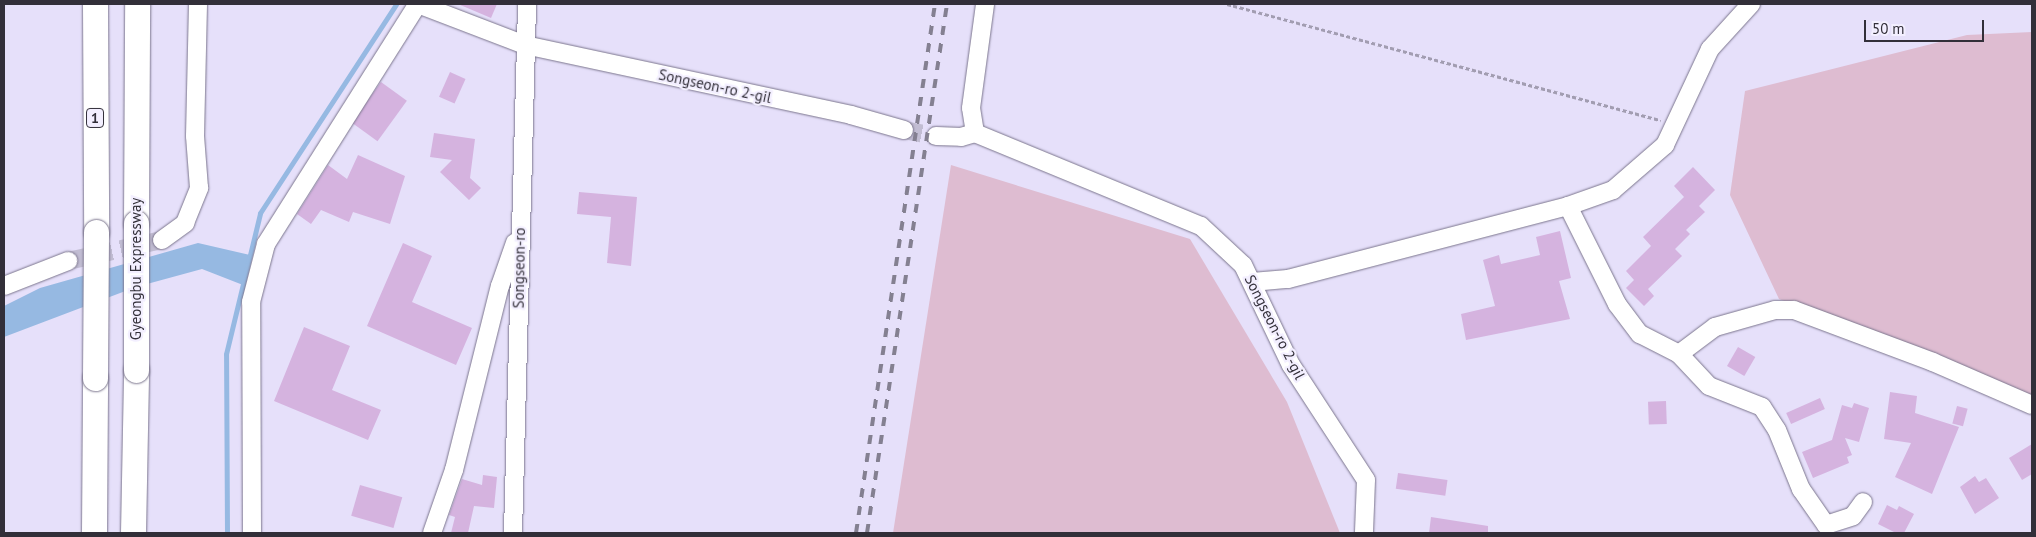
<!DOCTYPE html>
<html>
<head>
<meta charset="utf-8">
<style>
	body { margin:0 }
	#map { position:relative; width:2036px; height:537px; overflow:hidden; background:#e6e0fa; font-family:"PT Sans",sans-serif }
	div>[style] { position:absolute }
	.green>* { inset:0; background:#debcd1 }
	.water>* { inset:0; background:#96b9e2 }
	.stream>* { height:5px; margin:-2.5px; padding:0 2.5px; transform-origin:2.5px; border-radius:2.5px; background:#96b9e2 }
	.building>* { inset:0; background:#d5b3df; transform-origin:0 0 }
	.minor-tunnel>* { height:18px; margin-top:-9px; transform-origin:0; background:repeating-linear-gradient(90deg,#c2bdd3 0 18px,transparent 0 27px) }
	.path>* { height:3px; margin-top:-1.5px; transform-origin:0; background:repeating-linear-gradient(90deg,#a29db1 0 4px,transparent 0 6.5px) }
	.roads { filter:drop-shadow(0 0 1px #7b758d) drop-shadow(0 0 1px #7b758d) }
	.minor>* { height:18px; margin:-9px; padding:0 9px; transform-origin:9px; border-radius:9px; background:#fff }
	.highway>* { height:25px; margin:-12.5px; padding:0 12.5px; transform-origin:12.5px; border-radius:12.5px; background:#fff }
	.rail>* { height:4px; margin-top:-2px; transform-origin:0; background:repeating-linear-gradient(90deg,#848091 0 9px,transparent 0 18px) }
	.bridges { filter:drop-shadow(0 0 1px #7b758d) drop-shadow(0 0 1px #7b758d) }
	.highway-bridge>* { height:25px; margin:-12.5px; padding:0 12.5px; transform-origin:12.5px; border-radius:12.5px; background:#fff }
	span { translate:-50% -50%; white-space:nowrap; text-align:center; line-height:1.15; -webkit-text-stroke:4.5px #f3efff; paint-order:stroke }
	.shield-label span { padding:1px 4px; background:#f3efff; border:1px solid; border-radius:4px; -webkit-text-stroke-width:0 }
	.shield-label { font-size:14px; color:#322f39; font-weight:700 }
	.street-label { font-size:15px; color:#322f39 }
	.frame { position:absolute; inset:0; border:5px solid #322f39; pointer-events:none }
	.scale { position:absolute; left:1864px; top:20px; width:120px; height:22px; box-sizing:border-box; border:2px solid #322f39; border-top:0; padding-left:6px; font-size:15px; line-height:18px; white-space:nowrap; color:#322f39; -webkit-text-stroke:4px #f3efff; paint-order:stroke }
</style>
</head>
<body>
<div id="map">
	<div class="green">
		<div style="clip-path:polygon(2032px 32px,2032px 406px,1930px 357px,1779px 299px,1730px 195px,1745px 91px,1967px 35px)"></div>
		<div style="clip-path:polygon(951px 165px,1190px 239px,1287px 402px,1340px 533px,893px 533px)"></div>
	</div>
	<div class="water">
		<div style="clip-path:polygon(198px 243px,250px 255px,243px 285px,202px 269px,136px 287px,4px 337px,4px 306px,40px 288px)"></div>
	</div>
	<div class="stream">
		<div style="left:227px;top:533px;width:179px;rotate:-90.3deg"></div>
		<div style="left:226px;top:354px;width:145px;rotate:-76.4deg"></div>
		<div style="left:260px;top:213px;width:249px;rotate:-56.9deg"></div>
	</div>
	<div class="building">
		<div style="clip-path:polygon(458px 4px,497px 4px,491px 18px)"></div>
		<div style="left:450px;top:72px;width:17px;height:27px;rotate:24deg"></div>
		<div style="left:381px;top:82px;width:32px;height:50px;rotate:36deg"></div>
		<div style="clip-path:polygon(434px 133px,475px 139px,470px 178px,481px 188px,469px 200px,440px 172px,452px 160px,430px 157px)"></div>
		<div style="clip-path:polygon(358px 155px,405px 176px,390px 224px,353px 212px,349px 222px,321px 210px,311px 224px,297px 214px,328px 165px,347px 179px)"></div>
		<div style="clip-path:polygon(1693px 167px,1715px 190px,1699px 206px,1705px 212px,1686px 230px,1690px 234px,1675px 249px,1682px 256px,1648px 289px,1654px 296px,1644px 306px,1626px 288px,1634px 280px,1626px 271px,1651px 246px,1643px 237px,1684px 197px,1674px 186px)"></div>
		<div style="clip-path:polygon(579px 192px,637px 197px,631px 266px,607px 263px,611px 217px,577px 214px)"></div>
		<div style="clip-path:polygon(1560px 231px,1571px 278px,1559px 281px,1570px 319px,1466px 340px,1461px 314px,1495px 306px,1483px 260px,1499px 255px,1501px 264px,1540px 255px,1536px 237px)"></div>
		<div style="clip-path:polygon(403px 243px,432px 256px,412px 302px,472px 328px,456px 365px,367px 326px)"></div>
		<div style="clip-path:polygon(304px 327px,350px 346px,332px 390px,381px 410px,368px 440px,274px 401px)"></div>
		<div style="left:1738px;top:347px;width:20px;height:22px;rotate:30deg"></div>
		<div style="clip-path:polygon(1890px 392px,1917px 396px,1915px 413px,1959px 427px,1932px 494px,1895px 477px,1911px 443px,1884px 439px)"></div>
		<div style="left:1820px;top:398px;width:12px;height:37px;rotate:66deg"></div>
		<div style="left:1666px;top:401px;width:23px;height:18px;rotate:88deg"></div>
		<div style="clip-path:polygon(1854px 403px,1869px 408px,1859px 442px,1845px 438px,1852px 455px,1847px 457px,1849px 463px,1813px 478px,1802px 452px,1832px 440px,1842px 405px,1852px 408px)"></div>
		<div style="left:1957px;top:406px;width:11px;height:18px;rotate:15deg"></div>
		<div style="clip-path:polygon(2032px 444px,2032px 474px,2022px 480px,2009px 458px)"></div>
		<div style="left:1398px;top:473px;width:50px;height:16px;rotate:8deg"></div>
		<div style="clip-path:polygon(483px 475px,497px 477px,494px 508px,474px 506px,468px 533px,451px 533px,455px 517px,449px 515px,462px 479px,482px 485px)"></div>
		<div style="clip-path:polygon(1975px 476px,1979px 482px,1986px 478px,1999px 498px,1975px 514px,1960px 487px)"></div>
		<div style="left:360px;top:485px;width:44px;height:32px;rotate:16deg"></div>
		<div style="clip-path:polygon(1887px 505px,1897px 510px,1899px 506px,1914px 514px,1904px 533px,1896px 533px,1878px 524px)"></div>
		<div style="clip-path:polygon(1431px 517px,1488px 526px,1488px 533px,1429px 533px)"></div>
	</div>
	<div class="minor-tunnel">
		<div style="left:904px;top:130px;width:33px;rotate:11deg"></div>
		<div style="left:68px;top:261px;width:96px;rotate:-12.6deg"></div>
	</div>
	<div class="path">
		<div style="left:1227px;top:4px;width:449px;rotate:15deg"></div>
	</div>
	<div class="roads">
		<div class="minor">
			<div style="left:975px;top:133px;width:25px;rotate:-99deg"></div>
			<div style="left:971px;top:108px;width:105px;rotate:-82.3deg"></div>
			<div style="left:936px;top:136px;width:25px;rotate:2deg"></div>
			<div style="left:961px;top:137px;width:15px;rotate:-16deg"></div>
			<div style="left:975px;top:133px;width:244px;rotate:22.4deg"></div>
			<div style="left:1201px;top:226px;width:57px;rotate:42.9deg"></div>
			<div style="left:1243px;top:265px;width:111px;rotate:64.4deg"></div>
			<div style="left:1291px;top:365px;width:137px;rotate:56.9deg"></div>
			<div style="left:1366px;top:480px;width:53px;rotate:92.2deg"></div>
			<div style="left:1568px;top:206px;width:110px;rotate:63.4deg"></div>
			<div style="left:1617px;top:304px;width:38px;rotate:53deg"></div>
			<div style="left:1640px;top:334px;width:44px;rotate:27.1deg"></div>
			<div style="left:1679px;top:354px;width:45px;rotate:-36.9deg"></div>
			<div style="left:1715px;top:327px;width:62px;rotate:-15.8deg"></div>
			<div style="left:1775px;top:310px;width:19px"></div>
			<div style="left:1794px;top:310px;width:148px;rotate:20.5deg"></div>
			<div style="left:1933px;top:362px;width:108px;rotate:23.5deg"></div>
			<div style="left:162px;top:240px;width:29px;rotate:-36deg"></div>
			<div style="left:185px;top:223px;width:38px;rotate:-68deg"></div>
			<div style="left:199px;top:188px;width:52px;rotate:-94.4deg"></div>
			<div style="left:195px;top:136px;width:132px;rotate:-88.7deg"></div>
			<div style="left:1252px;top:282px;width:36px;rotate:-5deg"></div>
			<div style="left:1288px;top:279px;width:289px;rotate:-14.6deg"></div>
			<div style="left:1568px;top:206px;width:48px;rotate:-19.6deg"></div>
			<div style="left:1613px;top:190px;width:69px;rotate:-40.9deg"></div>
			<div style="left:1665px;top:145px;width:106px;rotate:-64.9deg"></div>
			<div style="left:1710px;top:49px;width:61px;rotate:-47.7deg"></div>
			<div style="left:4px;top:286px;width:69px;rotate:-21.3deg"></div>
			<div style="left:1679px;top:354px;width:44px;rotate:46.8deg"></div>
			<div style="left:1709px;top:386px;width:57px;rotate:21.6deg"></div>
			<div style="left:1762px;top:407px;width:27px;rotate:57deg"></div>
			<div style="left:1777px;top:430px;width:64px;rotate:67.9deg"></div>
			<div style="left:1801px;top:489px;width:44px;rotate:55.2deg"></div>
			<div style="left:1826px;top:525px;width:28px;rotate:-18deg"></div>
			<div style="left:1853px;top:516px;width:17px;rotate:-54deg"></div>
			<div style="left:252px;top:533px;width:231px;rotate:-90.2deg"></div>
			<div style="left:251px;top:302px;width:60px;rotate:-75.5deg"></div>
			<div style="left:266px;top:244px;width:284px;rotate:-57.7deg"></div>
			<div style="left:418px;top:4px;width:115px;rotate:21deg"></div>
			<div style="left:525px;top:45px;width:333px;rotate:12.1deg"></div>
			<div style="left:851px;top:115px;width:55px;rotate:15.8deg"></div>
			<div style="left:432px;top:533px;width:67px;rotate:-70.8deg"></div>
			<div style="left:454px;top:470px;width:190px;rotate:-76deg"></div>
			<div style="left:500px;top:286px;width:46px;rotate:-70.8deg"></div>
			<div style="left:513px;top:533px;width:529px;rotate:-88.48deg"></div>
		</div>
		<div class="highway">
			<div style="left:95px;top:4px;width:228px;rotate:89.7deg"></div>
			<div style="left:136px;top:223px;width:219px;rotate:-89.7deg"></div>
			<div style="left:94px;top:533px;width:155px;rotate:-89.6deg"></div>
			<div style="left:133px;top:533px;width:163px;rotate:-88.9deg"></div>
		</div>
	</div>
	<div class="rail">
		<div style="left:856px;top:533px;width:535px;rotate:-81.51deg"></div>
		<div style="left:867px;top:533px;width:535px;rotate:-81.4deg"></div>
	</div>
	<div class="bridges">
		<div class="highway-bridge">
			<div style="left:136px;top:370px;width:147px;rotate:-90deg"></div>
			<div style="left:95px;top:378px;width:146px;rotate:-89.6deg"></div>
		</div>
	</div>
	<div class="shield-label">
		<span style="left:95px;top:118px">1</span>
	</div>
	<div class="street-label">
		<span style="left:715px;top:86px;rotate:12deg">Songseon-ro 2-gil</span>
		<span style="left:519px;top:268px;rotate:-89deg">Songseon-ro</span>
		<span style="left:136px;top:269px;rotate:-90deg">Gyeongbu Expressway</span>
		<span style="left:1275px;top:327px;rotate:63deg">Songseon-ro 2-gil</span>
	</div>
	<div class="frame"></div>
	<div class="scale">50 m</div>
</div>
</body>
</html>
